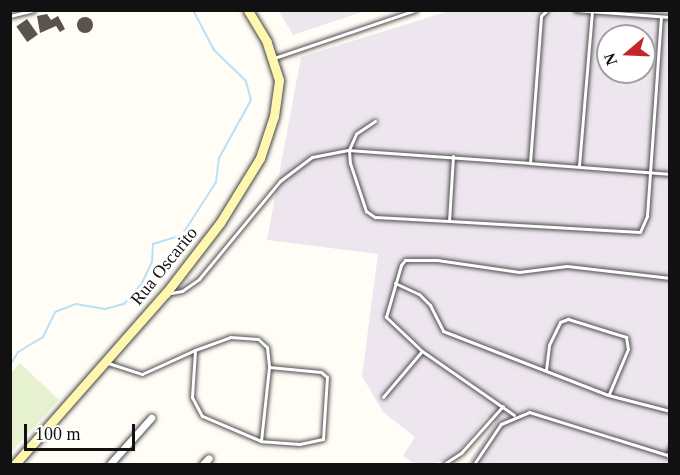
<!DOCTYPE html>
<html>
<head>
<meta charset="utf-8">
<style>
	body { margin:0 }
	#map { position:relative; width:680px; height:475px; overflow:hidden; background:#fffdf5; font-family:Georgia,serif }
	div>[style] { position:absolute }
	.industrial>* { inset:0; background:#eee6ef }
	.pitch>* { inset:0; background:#e6f2cf }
	.stream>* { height:2px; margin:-1px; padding:0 1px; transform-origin:1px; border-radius:1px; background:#b9e0f7 }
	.building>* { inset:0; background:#5a524d; transform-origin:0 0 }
	.round { border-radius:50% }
	.roads { filter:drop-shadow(0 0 2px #444) drop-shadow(0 0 2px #444) }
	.lane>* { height:3px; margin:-1.5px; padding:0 1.5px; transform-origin:1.5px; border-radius:1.5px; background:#fff }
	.street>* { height:7px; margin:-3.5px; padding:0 3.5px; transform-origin:3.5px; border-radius:3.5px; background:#fff }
	.secondary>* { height:9px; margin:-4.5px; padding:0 4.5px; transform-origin:4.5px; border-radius:4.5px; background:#fff6b0 }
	span { translate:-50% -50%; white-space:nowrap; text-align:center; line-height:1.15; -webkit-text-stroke:6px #fff; paint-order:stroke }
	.street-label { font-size:18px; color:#111 }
	.frame { position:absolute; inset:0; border:12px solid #111; pointer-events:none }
	.north { position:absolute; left:596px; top:24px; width:60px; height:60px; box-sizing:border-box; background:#fff; border:2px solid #a0a0a0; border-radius:50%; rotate:251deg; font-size:16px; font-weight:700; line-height:24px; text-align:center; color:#111 }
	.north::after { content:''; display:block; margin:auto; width:21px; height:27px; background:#c4262e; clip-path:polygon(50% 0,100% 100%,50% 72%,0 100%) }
	.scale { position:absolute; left:24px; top:424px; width:111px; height:27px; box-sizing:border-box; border:3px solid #111; border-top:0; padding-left:8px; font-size:18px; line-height:21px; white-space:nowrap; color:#111; -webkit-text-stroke:4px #fff; paint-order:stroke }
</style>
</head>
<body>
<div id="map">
	<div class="industrial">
		<div style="clip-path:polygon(279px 11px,365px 11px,293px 35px)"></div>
		<div style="clip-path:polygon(evenodd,449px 11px,669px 11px,669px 464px,467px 464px,496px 422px,487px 416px,455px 456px,433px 464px,415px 464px,403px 456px,415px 437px,383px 412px,362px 376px,378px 254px,267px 240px,301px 57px,449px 11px,608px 36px,644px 36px,644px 72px,608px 72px,608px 36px)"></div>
	</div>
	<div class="pitch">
		<div style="clip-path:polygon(20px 363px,59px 400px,11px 452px,11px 373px)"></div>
	</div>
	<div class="stream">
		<div style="left:10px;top:365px;width:15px;rotate:-58deg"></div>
		<div style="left:18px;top:352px;width:29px;rotate:-31deg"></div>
		<div style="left:43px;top:337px;width:28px;rotate:-64deg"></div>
		<div style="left:55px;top:312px;width:22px;rotate:-21deg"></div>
		<div style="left:76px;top:304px;width:29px;rotate:10deg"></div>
		<div style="left:105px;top:309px;width:20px;rotate:-15deg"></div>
		<div style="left:124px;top:304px;width:28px;rotate:-49deg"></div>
		<div style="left:142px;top:283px;width:23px;rotate:-65deg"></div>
		<div style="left:152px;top:262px;width:18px;rotate:-87deg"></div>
		<div style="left:153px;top:244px;width:30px;rotate:-17deg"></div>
		<div style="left:182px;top:235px;width:63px;rotate:-57.3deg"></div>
		<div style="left:216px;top:182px;width:24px;rotate:-83deg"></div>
		<div style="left:219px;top:158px;width:66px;rotate:-61.1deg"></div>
		<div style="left:251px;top:100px;width:20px;rotate:-105deg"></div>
		<div style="left:246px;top:81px;width:45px;rotate:-135.9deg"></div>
		<div style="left:214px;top:50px;width:45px;rotate:-117.7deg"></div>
	</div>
	<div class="building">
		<div style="clip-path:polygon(47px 14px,51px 20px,58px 16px,65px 29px,60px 32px,56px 26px,40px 33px,37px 16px)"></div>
		<div class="round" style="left:77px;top:17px;width:16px;height:16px"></div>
		<div style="left:27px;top:19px;width:19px;height:13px;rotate:55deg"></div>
	</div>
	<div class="roads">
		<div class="lane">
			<div style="left:575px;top:10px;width:95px;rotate:4.2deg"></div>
			<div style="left:10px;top:16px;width:25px;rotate:-14deg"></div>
			<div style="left:274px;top:58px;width:150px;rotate:-18.7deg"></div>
			<div style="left:375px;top:121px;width:23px;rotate:146deg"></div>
			<div style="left:356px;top:134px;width:17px;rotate:114deg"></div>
			<div style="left:349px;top:150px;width:13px;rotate:86deg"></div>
			<div style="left:350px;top:163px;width:51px;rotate:71.6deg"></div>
			<div style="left:366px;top:211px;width:11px;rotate:34deg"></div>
			<div style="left:375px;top:217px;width:74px;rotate:3.1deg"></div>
			<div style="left:453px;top:156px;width:65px;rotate:93.5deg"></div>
			<div style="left:449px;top:221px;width:191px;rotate:3.3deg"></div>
			<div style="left:640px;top:232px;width:17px;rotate:-66deg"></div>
			<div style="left:647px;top:216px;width:199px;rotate:-86deg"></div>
			<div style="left:530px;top:163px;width:140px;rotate:4.5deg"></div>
			<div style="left:579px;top:166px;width:155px;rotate:-85.2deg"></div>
			<div style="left:395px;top:283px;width:26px;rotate:25deg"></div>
			<div style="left:419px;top:294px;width:16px;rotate:45deg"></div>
			<div style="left:430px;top:305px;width:29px;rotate:63deg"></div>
			<div style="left:443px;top:331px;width:177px;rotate:21.2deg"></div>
			<div style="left:608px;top:395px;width:64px;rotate:14.5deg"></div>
			<div style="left:171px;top:293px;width:11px;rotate:-10deg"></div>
			<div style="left:182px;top:291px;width:21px;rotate:-35deg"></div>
			<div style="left:199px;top:279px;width:127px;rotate:-50.4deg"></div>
			<div style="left:280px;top:181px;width:40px;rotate:-37deg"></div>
			<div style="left:312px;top:157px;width:38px;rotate:-11deg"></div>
			<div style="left:349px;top:150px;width:181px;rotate:4.1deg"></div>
			<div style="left:530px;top:163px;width:147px;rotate:-85.7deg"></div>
			<div style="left:541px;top:16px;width:8px;rotate:-45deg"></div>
			<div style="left:422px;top:351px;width:50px;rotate:-136.6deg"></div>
			<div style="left:386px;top:317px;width:54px;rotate:-73.9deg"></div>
			<div style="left:401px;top:265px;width:6px;rotate:-51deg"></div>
			<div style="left:405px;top:260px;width:32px"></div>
			<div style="left:437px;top:260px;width:83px;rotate:8.3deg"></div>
			<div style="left:519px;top:272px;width:48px;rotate:-7.1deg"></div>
			<div style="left:567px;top:266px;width:104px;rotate:6.6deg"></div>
			<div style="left:108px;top:363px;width:36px;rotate:18deg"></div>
			<div style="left:142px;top:374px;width:58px;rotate:-24.4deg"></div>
			<div style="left:195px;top:350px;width:37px;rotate:-20deg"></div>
			<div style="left:230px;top:337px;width:28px;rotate:4deg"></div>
			<div style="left:258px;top:339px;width:12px;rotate:42deg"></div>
			<div style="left:267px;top:347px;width:20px;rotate:84deg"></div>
			<div style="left:269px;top:367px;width:52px;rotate:5.5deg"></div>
			<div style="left:321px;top:372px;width:8px;rotate:40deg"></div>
			<div style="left:327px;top:377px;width:62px;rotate:93.7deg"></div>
			<div style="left:323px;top:439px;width:24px;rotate:168deg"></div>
			<div style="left:300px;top:444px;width:39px;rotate:-176deg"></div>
			<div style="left:261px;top:441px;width:64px;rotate:-157deg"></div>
			<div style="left:202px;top:416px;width:21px;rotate:-118deg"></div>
			<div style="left:192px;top:397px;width:47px;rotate:-86.3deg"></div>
			<div style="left:546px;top:370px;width:25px;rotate:-83deg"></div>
			<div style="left:549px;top:345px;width:25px;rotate:-64deg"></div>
			<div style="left:560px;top:322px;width:9px;rotate:-21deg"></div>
			<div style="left:568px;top:319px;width:61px;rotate:17.2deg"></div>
			<div style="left:626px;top:337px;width:12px;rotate:81deg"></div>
			<div style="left:628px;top:349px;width:49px;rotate:112.9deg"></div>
			<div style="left:383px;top:397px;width:60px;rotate:-49.7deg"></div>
			<div style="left:422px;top:351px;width:112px;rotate:34.8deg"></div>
			<div style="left:261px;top:441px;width:74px;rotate:-83.8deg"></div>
			<div style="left:668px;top:456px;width:9px;rotate:-77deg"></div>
			<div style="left:444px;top:464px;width:20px;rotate:-33deg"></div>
			<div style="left:461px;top:453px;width:63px;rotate:-48.2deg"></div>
			<div style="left:474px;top:464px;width:48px;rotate:-56deg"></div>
			<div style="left:501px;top:424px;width:30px;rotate:-23deg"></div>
			<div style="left:529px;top:412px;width:148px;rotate:17.3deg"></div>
		</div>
		<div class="street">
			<div style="left:110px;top:464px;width:62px;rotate:-48.3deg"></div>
			<div style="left:203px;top:464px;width:8px;rotate:-45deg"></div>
		</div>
		<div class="secondary">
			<div style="left:15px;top:464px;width:228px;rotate:-48.6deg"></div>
			<div style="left:166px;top:293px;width:88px;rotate:-52.4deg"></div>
			<div style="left:220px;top:223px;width:76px;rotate:-58.4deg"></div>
			<div style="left:260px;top:158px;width:44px;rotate:-71.6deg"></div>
			<div style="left:274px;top:116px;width:36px;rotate:-82deg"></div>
			<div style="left:279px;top:80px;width:40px;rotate:-108deg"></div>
			<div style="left:267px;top:42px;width:37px;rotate:-121deg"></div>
		</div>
	</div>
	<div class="street-label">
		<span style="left:164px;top:266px;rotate:-51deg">Rua Oscarito</span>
	</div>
	<div class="frame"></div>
	<div class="north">N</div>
	<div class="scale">100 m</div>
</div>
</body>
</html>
